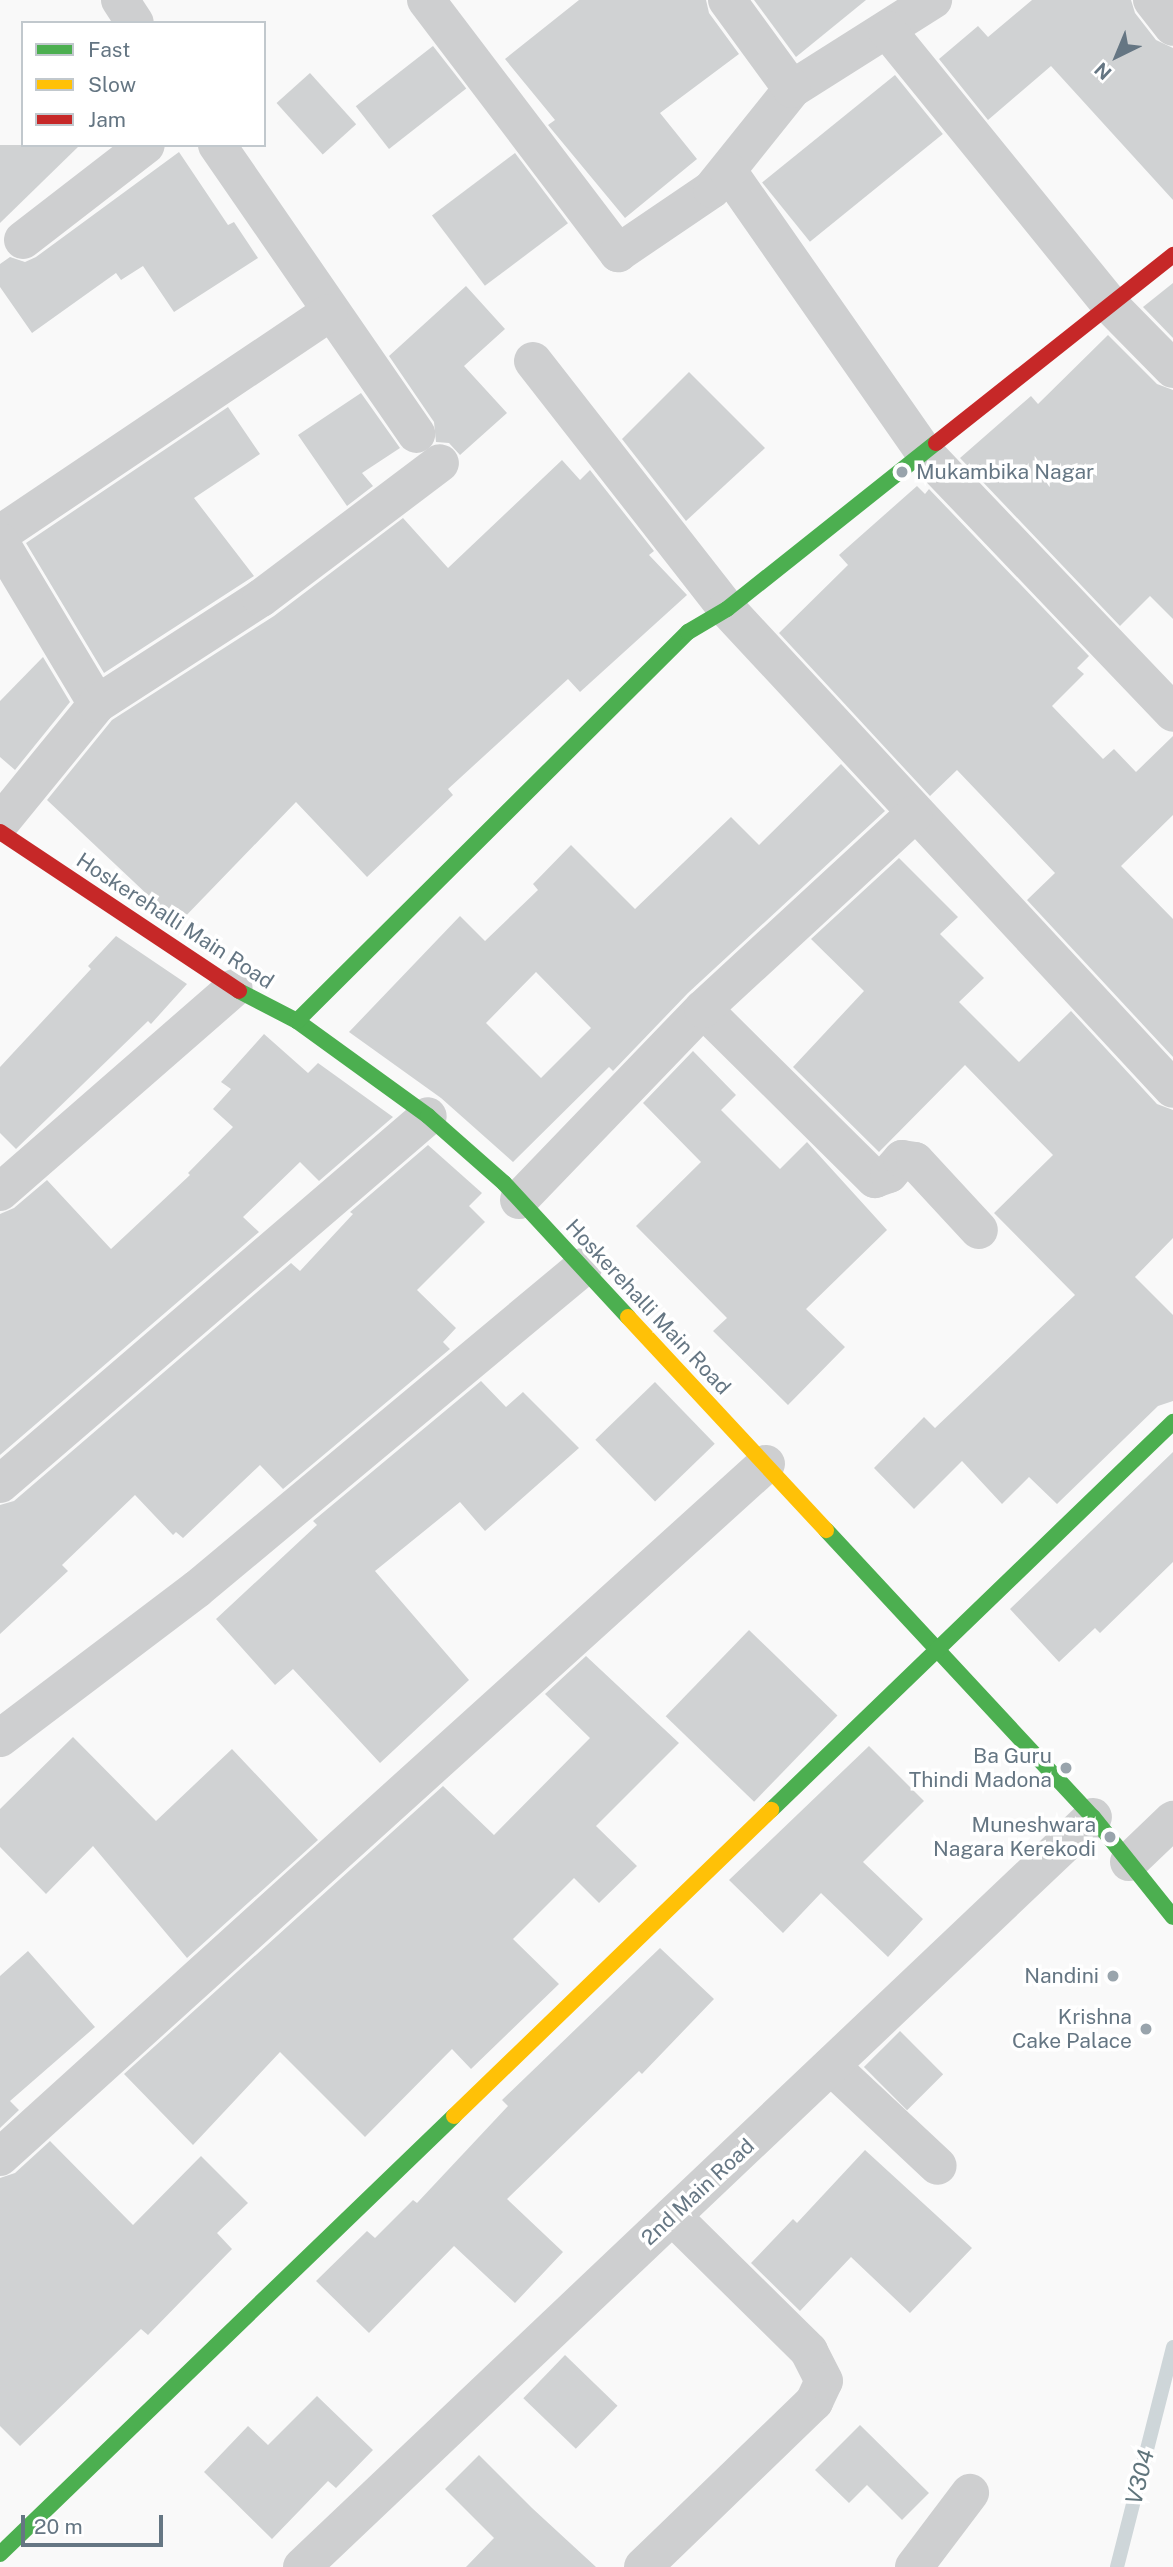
<!DOCTYPE html>
<html>
<head>
<meta charset="utf-8">
<style>
	body { margin:0 }
	#map { position:relative; width:1173px; height:2567px; overflow:hidden; background:#f9f9f9; font-family:"Public Sans",sans-serif }
	div>[style] { position:absolute }
	.stream>* { height:14px; margin:-7px; padding:0 7px; transform-origin:7px; border-radius:7px; background:#ced6d9 }
	.building>* { inset:0; background:#d0d2d3; transform-origin:0 0 }
	.street>* { height:38px; margin:-19px; padding:0 19px; transform-origin:19px; border-radius:19px; background:#cecfd0 }
	.fast>* { height:16px; margin:-8px; padding:0 8px; transform-origin:8px; border-radius:8px; background:#4caf50 }
	.slow>* { height:16px; margin:-8px; padding:0 8px; transform-origin:8px; border-radius:8px; background:#ffc107 }
	.jam>* { height:16px; margin:-8px; padding:0 8px; transform-origin:8px; border-radius:8px; background:#c62828 }
	.dots>* { width:19px; height:19px; translate:-50% -50%; box-sizing:border-box; border:4px solid #fff; border-radius:50% }
	span { translate:-50% -50%; white-space:nowrap; text-align:center; line-height:1.15; -webkit-text-stroke:7px #fff; paint-order:stroke }
	.poi-label { font-size:21px; color:#657683 }
	.left { translate:0 -50%; text-align:left }
	.right { translate:-100% -50%; text-align:right }
	.street-label { font-size:21px; color:#657683 }
	.water-label { font-size:23px; color:#60757c; font-style:italic }
	.legend { position:absolute; left:21px; top:21px; width:245px; height:126px; box-sizing:border-box; background:#fff; border:2px solid #c1c8cd; margin:0; padding:9px 12px; list-style:none; font-size:21px; color:#657683 }
	.legend li { display:flex; align-items:center; gap:14px; height:35px }
	.legend b { width:35px; border:2px solid #c1c8cd }
	.north { position:absolute; left:1082px; top:21px; width:70px; height:70px; -webkit-text-stroke:5px #fff; paint-order:stroke; rotate:223deg; font-size:19px; font-weight:700; line-height:28px; text-align:center; color:#657683 }
	.north::after { content:''; display:block; margin:auto; width:24px; height:32px; background:#657683; clip-path:polygon(50% 0,100% 100%,50% 72%,0 100%) }
	.scale { position:absolute; left:21px; top:2515px; width:142px; height:32px; box-sizing:border-box; border:4px solid #657683; border-top:0; padding-left:9px; font-size:21px; line-height:24px; white-space:nowrap; color:#657683; -webkit-text-stroke:5px #fff; paint-order:stroke }
</style>
</head>
<body>
<div id="map">
	<div class="stream">
		<div style="left:1117px;top:2567px;width:227px;rotate:-75.7deg"></div>
	</div>
	<div class="building">
		<div style="clip-path:polygon(579px 0,706px 0,709px 13px,739px 54px,660px 113px,697px 159px,625px 218px,548px 125px,555px 120px,505px 59px)"></div>
		<div style="clip-path:polygon(754px 0,866px 0,796px 57px)"></div>
		<div style="clip-path:polygon(1032px 0,1131px 0,1135px 13px,1156px 40px,1173px 48px,1173px 200px,1051px 66px,988px 120px,939px 59px,978px 26px,988px 37px)"></div>
		<div style="left:433px;top:46px;width:54px;height:98px;rotate:52deg"></div>
		<div style="left:310px;top:73px;width:69px;height:45px;rotate:48deg"></div>
		<div style="left:895px;top:75px;width:76px;height:171px;rotate:51deg"></div>
		<div style="clip-path:polygon(0 145px,80px 145px,0 223px)"></div>
		<div style="clip-path:polygon(179px 152px,228px 225px,234px 222px,258px 258px,174px 312px,143px 266px,121px 280px,116px 273px,32px 333px,0 287px,0 264px,10px 257px,25px 262px,36px 257px)"></div>
		<div style="left:515px;top:153px;width:88px;height:104px;rotate:53deg"></div>
		<div style="clip-path:polygon(1173px 283px,1173px 338px,1143px 307px)"></div>
		<div style="clip-path:polygon(466px 286px,505px 329px,464px 366px,507px 413px,460px 455px,449px 443px,436px 442px,434px 422px,389px 356px)"></div>
		<div style="clip-path:polygon(1108px 335px,1157px 384px,1173px 390px,1173px 619px,1150px 596px,1120px 626px,960px 458px,1031px 396px,1038px 404px)"></div>
		<div style="clip-path:polygon(689px 372px,765px 448px,686px 521px,622px 439px)"></div>
		<div style="clip-path:polygon(361px 393px,400px 448px,362px 473px,373px 486px,347px 506px,298px 435px)"></div>
		<div style="clip-path:polygon(228px 407px,260px 454px,194px 498px,254px 576px,104px 673px,26px 543px)"></div>
		<div style="clip-path:polygon(562px 460px,580px 480px,590px 470px,654px 551px,649px 555px,687px 595px,580px 692px,568px 679px,448px 789px,453px 795px,367px 877px,296px 802px,178px 924px,146px 903px,151px 898px,47px 800px,112px 720px,274px 616px,403px 518px,448px 568px)"></div>
		<div style="clip-path:polygon(917px 486px,925px 494px,929px 489px,1089px 656px,1077px 668px,1084px 674px,1052px 706px,1103px 759px,1114px 749px,1136px 772px,1173px 736px,1173px 815px,1121px 866px,1173px 919px,1173px 1057px,1027px 900px,1055px 873px,957px 770px,930px 796px,779px 633px,848px 565px,839px 555px)"></div>
		<div style="clip-path:polygon(43px 657px,70px 702px,15px 770px,0 757px,0 701px)"></div>
		<div style="clip-path:polygon(evenodd,841px 764px,885px 811px,688px 993px,613px 1071px,609px 1067px,513px 1162px,441px 1098px,349px 1032px,460px 916px,485px 941px,538px 890px,533px 884px,571px 845px,635px 909px,731px 817px,759px 845px,841px 764px,536px 972px,591px 1028px,541px 1078px,486px 1023px,536px 972px)"></div>
		<div style="clip-path:polygon(899px 858px,958px 917px,940px 934px,984px 978px,959px 1002px,1019px 1062px,1071px 1011px,1157px 1104px,1173px 1110px,1173px 1238px,1135px 1277px,1173px 1315px,1173px 1401px,1158px 1406px,1057px 1504px,1029px 1477px,1002px 1504px,962px 1461px,914px 1509px,874px 1468px,924px 1417px,935px 1428px,1075px 1295px,994px 1213px,1053px 1155px,965px 1065px,879px 1152px,793px 1067px,864px 991px,811px 939px)"></div>
		<div style="clip-path:polygon(116px 936px,187px 984px,151px 1024px,148px 1021px,16px 1149px,0 1133px,0 1067px,91px 969px,88px 966px)"></div>
		<div style="clip-path:polygon(264px 1034px,308px 1073px,318px 1063px,393px 1117px,319px 1181px,300px 1162px,243px 1217px,259px 1232px,0 1455px,0 1214px,14px 1208px,47px 1180px,111px 1249px,190px 1175px,188px 1173px,233px 1127px,213px 1109px,231px 1089px,221px 1082px)"></div>
		<div style="clip-path:polygon(693px 1051px,736px 1095px,721px 1110px,780px 1169px,807px 1142px,887px 1230px,806px 1309px,845px 1347px,788px 1405px,713px 1331px,727px 1318px,636px 1226px,701px 1162px,643px 1103px)"></div>
		<div style="clip-path:polygon(428px 1145px,482px 1193px,469px 1206px,485px 1222px,417px 1290px,456px 1328px,443px 1342px,450px 1349px,283px 1489px,260px 1465px,183px 1538px,176px 1532px,173px 1535px,135px 1495px,62px 1565px,68px 1571px,0 1634px,0 1505px,14px 1501px,291px 1263px,300px 1271px,353px 1214px,350px 1212px)"></div>
		<div style="clip-path:polygon(481px 1381px,506px 1407px,523px 1392px,579px 1448px,485px 1531px,460px 1502px,375px 1571px,469px 1680px,380px 1763px,293px 1669px,275px 1685px,216px 1619px,317px 1525px,313px 1521px)"></div>
		<div style="left:655px;top:1382px;width:86px;height:83px;rotate:46deg"></div>
		<div style="clip-path:polygon(1173px 1452px,1173px 1562px,1100px 1633px,1095px 1628px,1059px 1662px,1010px 1609px)"></div>
		<div style="left:749px;top:1630px;width:123px;height:120px;rotate:44deg"></div>
		<div style="clip-path:polygon(586px 1656px,679px 1743px,596px 1826px,637px 1866px,599px 1903px,574px 1878px,513px 1939px,559px 1984px,471px 2069px,452px 2049px,365px 2137px,280px 2052px,193px 2145px,124px 2074px,443px 1786px,494px 1835px,590px 1738px,545px 1694px)"></div>
		<div style="clip-path:polygon(73px 1737px,156px 1821px,232px 1749px,318px 1840px,187px 1958px,93px 1846px,46px 1894px,0 1847px,0 1809px)"></div>
		<div style="clip-path:polygon(869px 1746px,924px 1801px,863px 1862px,923px 1919px,888px 1957px,821px 1893px,783px 1933px,729px 1880px)"></div>
		<div style="clip-path:polygon(660px 1948px,714px 1999px,642px 2074px,639px 2071px,507px 2199px,563px 2252px,515px 2303px,454px 2246px,369px 2333px,316px 2281px,367px 2231px,375px 2238px,413px 2200px,417px 2203px,508px 2106px,502px 2100px)"></div>
		<div style="clip-path:polygon(28px 1951px,95px 2027px,10px 2101px,19px 2110px,0 2128px,0 1976px)"></div>
		<div style="left:900px;top:2031px;width:61px;height:51px;rotate:45deg"></div>
		<div style="clip-path:polygon(50px 2141px,133px 2225px,201px 2156px,248px 2203px,217px 2233px,232px 2249px,148px 2335px,141px 2329px,20px 2446px,0 2426px,0 2178px,15px 2173px)"></div>
		<div style="clip-path:polygon(865px 2150px,972px 2248px,910px 2313px,851px 2257px,800px 2311px,751px 2263px,793px 2219px,797px 2223px)"></div>
		<div style="left:565px;top:2355px;width:73px;height:60px;rotate:44deg"></div>
		<div style="clip-path:polygon(317px 2396px,373px 2450px,336px 2488px,328px 2481px,272px 2539px,204px 2472px,248px 2426px,268px 2445px)"></div>
		<div style="clip-path:polygon(860px 2425px,929px 2493px,902px 2520px,867px 2485px,849px 2503px,815px 2470px)"></div>
		<div style="clip-path:polygon(479px 2455px,532px 2508px,596px 2567px,466px 2567px,494px 2538px,445px 2489px)"></div>
	</div>
	<div class="street">
		<div style="left:120px;top:0;width:27px;rotate:57deg"></div>
		<div style="left:426px;top:0;width:318px;rotate:52.8deg"></div>
		<div style="left:618px;top:253px;width:114px;rotate:-34.2deg"></div>
		<div style="left:712px;top:189px;width:128px;rotate:-51.3deg"></div>
		<div style="left:792px;top:89px;width:167px;rotate:-32.3deg"></div>
		<div style="left:727px;top:0;width:110px;rotate:53.9deg"></div>
		<div style="left:1152px;top:0;width:34px;rotate:52deg"></div>
		<div style="left:887px;top:30px;width:357px;rotate:50.9deg"></div>
		<div style="left:1112px;top:307px;width:87px;rotate:45.5deg"></div>
		<div style="left:217px;top:145px;width:351px;rotate:55.4deg"></div>
		<div style="left:728px;top:171px;width:341px;rotate:55.1deg"></div>
		<div style="left:923px;top:451px;width:362px;rotate:46.3deg"></div>
		<div style="left:23px;top:240px;width:155px;rotate:-37.7deg"></div>
		<div style="left:533px;top:361px;width:315px;rotate:52deg"></div>
		<div style="left:727px;top:609px;width:655px;rotate:47.1deg"></div>
		<div style="left:0;top:534px;width:396px;rotate:-33.9deg"></div>
		<div style="left:0;top:542px;width:189px;rotate:59.1deg"></div>
		<div style="left:0;top:823px;width:154px;rotate:-50.8deg"></div>
		<div style="left:97px;top:704px;width:195px;rotate:-32.9deg"></div>
		<div style="left:261px;top:598px;width:224px;rotate:-37deg"></div>
		<div style="left:703px;top:1009px;width:242px;rotate:44.7deg"></div>
		<div style="left:875px;top:1179px;width:15px;rotate:-20deg"></div>
		<div style="left:889px;top:1174px;width:20px;rotate:-49deg"></div>
		<div style="left:902px;top:1159px;width:13px;rotate:9deg"></div>
		<div style="left:915px;top:1161px;width:94px;rotate:47.2deg"></div>
		<div style="left:0;top:1192px;width:310px;rotate:-41.1deg"></div>
		<div style="left:519px;top:1200px;width:265px;rotate:-46.1deg"></div>
		<div style="left:703px;top:1009px;width:287px;rotate:-42.7deg"></div>
		<div style="left:0;top:1484px;width:564px;rotate:-40.69deg"></div>
		<div style="left:0;top:1738px;width:247px;rotate:-37.1deg"></div>
		<div style="left:197px;top:1589px;width:503px;rotate:-39.83deg"></div>
		<div style="left:1129px;top:1862px;width:61px;rotate:-43.7deg"></div>
		<div style="left:831px;top:2066px;width:146px;rotate:43.1deg"></div>
		<div style="left:0;top:2157px;width:1033px;rotate:-42.14deg"></div>
		<div style="left:302px;top:2567px;width:1090px;rotate:-43.48deg"></div>
		<div style="left:643px;top:2567px;width:238px;rotate:-44deg"></div>
		<div style="left:814px;top:2402px;width:23px;rotate:-65deg"></div>
		<div style="left:824px;top:2381px;width:34px;rotate:-117deg"></div>
		<div style="left:809px;top:2351px;width:192px;rotate:-135.4deg"></div>
		<div style="left:914px;top:2567px;width:93px;rotate:-52.9deg"></div>
	</div>
	<div class="fast">
		<div style="left:239px;top:991px;width:65px;rotate:27.3deg"></div>
		<div style="left:297px;top:1021px;width:162px;rotate:35.9deg"></div>
		<div style="left:428px;top:1116px;width:101px;rotate:41.4deg"></div>
		<div style="left:504px;top:1183px;width:183px;rotate:47.2deg"></div>
		<div style="left:297px;top:1021px;width:552px;rotate:-44.85deg"></div>
		<div style="left:688px;top:632px;width:45px;rotate:-30.5deg"></div>
		<div style="left:727px;top:609px;width:267px;rotate:-38.5deg"></div>
		<div style="left:826px;top:1530px;width:392px;rotate:47.1deg"></div>
		<div style="left:1093px;top:1817px;width:128px;rotate:51.3deg"></div>
		<div style="left:771px;top:1810px;width:559px;rotate:-43.98deg"></div>
		<div style="left:0;top:2554px;width:631px;rotate:-43.97deg"></div>
	</div>
	<div class="slow">
		<div style="left:628px;top:1317px;width:291px;rotate:47.1deg"></div>
		<div style="left:454px;top:2116px;width:441px;rotate:-44deg"></div>
	</div>
	<div class="jam">
		<div style="left:936px;top:443px;width:303px;rotate:-38.4deg"></div>
		<div style="left:0;top:832px;width:287px;rotate:33.6deg"></div>
	</div>
	<div class="dots">
		<div style="left:902px;top:472px;background:#99a4ac"></div>
		<div style="left:1066px;top:1768px;background:#99a4ac"></div>
		<div style="left:1110px;top:1837px;background:#99a4ac"></div>
		<div style="left:1113px;top:1976px;background:#99a4ac"></div>
		<div style="left:1146px;top:2029px;background:#99a4ac"></div>
	</div>
	<div class="poi-label">
		<span class="left" style="left:916px;top:472px">Mukambika Nagar</span>
		<span class="right" style="left:1052px;top:1768px">Ba Guru<br>Thindi Madona</span>
		<span class="right" style="left:1096px;top:1837px">Muneshwara<br>Nagara Kerekodi</span>
		<span class="right" style="left:1099px;top:1976px">Nandini</span>
		<span class="right" style="left:1132px;top:2029px">Krishna<br>Cake Palace</span>
	</div>
	<div class="street-label">
		<span style="left:175px;top:921px;rotate:33deg">Hoskerehalli Main Road</span>
		<span style="left:648px;top:1307px;rotate:47deg">Hoskerehalli Main Road</span>
		<span style="left:698px;top:2192px;rotate:-43deg">2nd Main Road</span>
	</div>
	<div class="water-label">
		<span style="left:1140px;top:2477px;rotate:-76deg">V304</span>
	</div>
	<ul class="legend">
	<li><b style="height:9px;background:#4caf50"></b>Fast</li>
	<li><b style="height:9px;background:#ffc107"></b>Slow</li>
	<li><b style="height:9px;background:#c62828"></b>Jam</li>
	</ul>
	<div class="north">N</div>
	<div class="scale">20 m</div>
</div>
</body>
</html>
